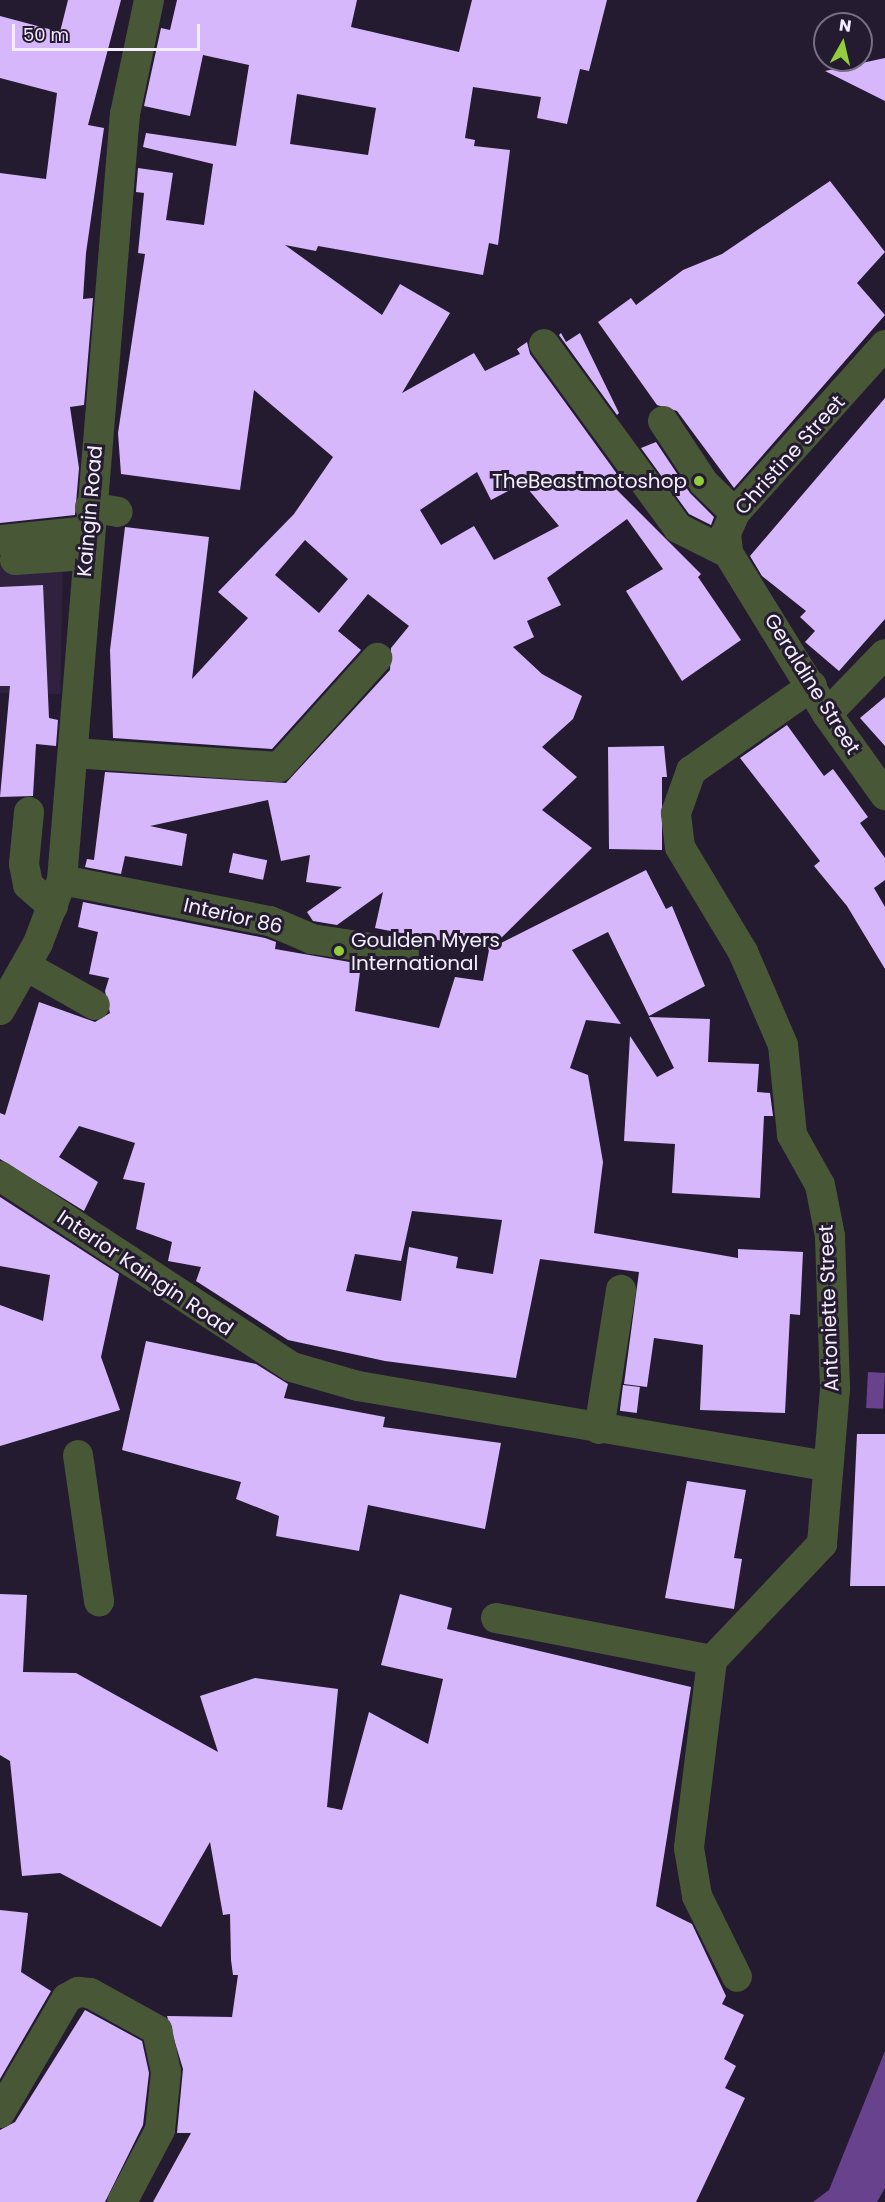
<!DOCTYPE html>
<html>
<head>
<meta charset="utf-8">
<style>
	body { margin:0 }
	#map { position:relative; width:885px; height:2202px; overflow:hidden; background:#251b31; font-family:Poppins,sans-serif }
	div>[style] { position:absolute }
	.built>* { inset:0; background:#30223e; transform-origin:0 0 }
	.water>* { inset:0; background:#69428e; transform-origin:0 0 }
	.building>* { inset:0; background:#d7b7fb; transform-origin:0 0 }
	.minor>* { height:30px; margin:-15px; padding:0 15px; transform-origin:15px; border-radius:15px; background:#485837 }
	.dots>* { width:16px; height:16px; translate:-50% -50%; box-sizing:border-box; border:3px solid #251b31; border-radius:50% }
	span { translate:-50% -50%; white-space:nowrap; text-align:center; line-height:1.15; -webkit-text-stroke:6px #251b31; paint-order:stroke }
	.street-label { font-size:20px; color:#f5eefe }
	.poi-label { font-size:20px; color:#f5eefe }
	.right { translate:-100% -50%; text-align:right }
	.left { translate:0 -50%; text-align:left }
	.north { position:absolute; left:813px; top:12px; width:60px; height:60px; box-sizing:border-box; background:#251b31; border:2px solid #786f83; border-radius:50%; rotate:8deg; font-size:16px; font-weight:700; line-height:24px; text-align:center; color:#f5eefe }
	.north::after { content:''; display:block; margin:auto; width:21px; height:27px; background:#92cd3e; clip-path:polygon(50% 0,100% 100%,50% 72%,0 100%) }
	.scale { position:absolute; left:12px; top:24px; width:188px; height:27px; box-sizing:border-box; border:3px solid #f5eefe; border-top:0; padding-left:8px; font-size:18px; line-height:21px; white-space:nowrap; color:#f5eefe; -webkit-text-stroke:4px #251b31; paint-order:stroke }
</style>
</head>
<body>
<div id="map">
	<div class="built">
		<div style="left:63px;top:546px;width:148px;height:63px;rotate:91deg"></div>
	</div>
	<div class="water">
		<div style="left:868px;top:1372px;width:17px;height:36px;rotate:3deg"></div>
		<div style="clip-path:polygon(885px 2051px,885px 2188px,877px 2202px,813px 2202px,829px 2190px)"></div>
	</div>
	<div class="building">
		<div style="clip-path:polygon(68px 0,121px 0,88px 125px,104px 128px,86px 253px,83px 299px,93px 298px,84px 405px,70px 407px,79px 468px,75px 515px,0 523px,0 173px,46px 179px,57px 93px,0 78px,0 16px,60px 32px)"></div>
		<div style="clip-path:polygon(evenodd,177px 0,357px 0,351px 27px,459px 52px,472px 0,607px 0,589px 71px,580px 69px,567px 124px,537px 118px,541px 97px,473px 87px,465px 138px,475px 140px,474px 146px,510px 150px,498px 245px,489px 243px,483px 275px,318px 246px,316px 251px,285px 245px,382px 315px,400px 284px,450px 313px,402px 393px,474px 353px,485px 371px,520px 354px,517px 349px,527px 342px,530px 354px,620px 478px,613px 486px,701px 574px,698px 577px,741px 640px,682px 681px,626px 591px,663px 569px,627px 519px,547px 578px,561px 605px,527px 621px,534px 637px,513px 647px,542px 674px,582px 696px,573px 719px,542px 747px,577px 777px,542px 810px,592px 848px,491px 948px,646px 870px,666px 909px,672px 906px,705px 986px,649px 1016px,608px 932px,572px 950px,621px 1024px,586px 1020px,570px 1068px,588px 1075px,603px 1162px,594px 1233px,738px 1258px,738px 1249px,803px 1252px,800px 1315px,790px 1314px,785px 1413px,700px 1410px,703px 1345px,654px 1338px,647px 1387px,624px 1384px,639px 1272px,540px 1259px,516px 1378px,385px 1361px,288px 1340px,196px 1281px,201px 1267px,168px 1261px,172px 1242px,136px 1229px,145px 1183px,123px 1179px,135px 1143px,79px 1126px,59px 1157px,98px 1182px,84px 1211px,0 1159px,0 1113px,5px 1115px,39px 1002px,95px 1022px,110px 1013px,105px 991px,109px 978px,89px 974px,98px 932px,78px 927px,83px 902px,265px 938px,276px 942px,275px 949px,361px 964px,355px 1011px,439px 1028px,455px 977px,483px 981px,489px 950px,375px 928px,383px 892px,337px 925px,313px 921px,307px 912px,342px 887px,306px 882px,310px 855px,281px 861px,268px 800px,150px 826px,187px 834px,182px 866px,125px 856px,121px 874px,85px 867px,87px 859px,94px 860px,105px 772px,286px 783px,390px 670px,391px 648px,409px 626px,368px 594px,338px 631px,361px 650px,272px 749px,113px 738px,110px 650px,125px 527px,209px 537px,192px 679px,248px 618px,218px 592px,294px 514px,333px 457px,254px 390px,240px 490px,121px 474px,118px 433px,145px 254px,138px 253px,144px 193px,136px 192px,138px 168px,173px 173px,166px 220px,204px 225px,213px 164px,143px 147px,146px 133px,236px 146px,249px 65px,203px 55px,190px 116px,144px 106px,161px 28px,170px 30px,177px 0,297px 94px,376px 108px,368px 155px,290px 144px,297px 94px,177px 0,477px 472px,491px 500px,523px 483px,559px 526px,494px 560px,474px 526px,441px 545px,420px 510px,477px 472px,177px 0,305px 540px,348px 579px,319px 613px,275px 575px,305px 540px,177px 0,412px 1211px,502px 1220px,493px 1274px,456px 1268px,458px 1257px,409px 1247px,401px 1301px,346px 1291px,355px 1254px,401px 1261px,412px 1211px)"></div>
		<div style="clip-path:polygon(885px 58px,885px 101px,825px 71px)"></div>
		<div style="clip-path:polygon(830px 181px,885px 252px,857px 283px,885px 315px,734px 488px,677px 411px,657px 405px,598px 322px,631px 298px,636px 305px,683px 270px,722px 254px)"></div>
		<div style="clip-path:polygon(561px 333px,566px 342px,580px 333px,619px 413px,617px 415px,559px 335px)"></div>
		<div style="clip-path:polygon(885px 398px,885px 619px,839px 671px,805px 642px,815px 631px,800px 617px,806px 611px,762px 576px,750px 556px)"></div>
		<div style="clip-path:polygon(656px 442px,690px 493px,714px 517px,711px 525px,689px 514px,641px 448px)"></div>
		<div style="clip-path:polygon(43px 585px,49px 718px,58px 720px,56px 746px,36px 744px,33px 796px,0 797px,10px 686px,0 686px,0 587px)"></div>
		<div style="clip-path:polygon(885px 697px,885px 746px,860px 718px)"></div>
		<div style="clip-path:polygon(787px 725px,824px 776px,833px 769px,868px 817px,860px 823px,885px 858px,885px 880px,874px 888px,885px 907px,885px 969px,847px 906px,814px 866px,820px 861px,740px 758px)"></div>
		<div style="clip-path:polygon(664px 746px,667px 777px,662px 777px,662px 850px,609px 849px,608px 747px)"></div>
		<div style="left:233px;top:853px;width:35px;height:20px;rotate:12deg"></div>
		<div style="clip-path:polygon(649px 1017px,710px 1019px,708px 1062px,759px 1064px,757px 1092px,770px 1093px,773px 1116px,764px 1116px,760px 1198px,672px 1193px,675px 1144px,624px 1141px,630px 1036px,657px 1077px,674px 1068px)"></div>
		<div style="clip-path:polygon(0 1197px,119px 1274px,101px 1357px,120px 1410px,0 1446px,0 1305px,43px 1321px,50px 1275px,0 1266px)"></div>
		<div style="clip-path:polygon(146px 1341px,256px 1364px,288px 1384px,284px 1398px,385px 1417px,383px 1427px,501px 1443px,485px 1529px,368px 1505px,359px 1551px,276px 1536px,279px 1516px,236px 1499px,241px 1482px,122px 1450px)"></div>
		<div style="left:623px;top:1385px;width:17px;height:26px;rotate:7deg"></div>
		<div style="clip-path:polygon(857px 1434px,885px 1434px,885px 1586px,850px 1586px)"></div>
		<div style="clip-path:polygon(687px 1481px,746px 1490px,734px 1558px,742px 1559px,734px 1609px,665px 1598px)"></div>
		<div style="clip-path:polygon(0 1594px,27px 1595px,23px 1672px,76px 1673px,218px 1752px,200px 1696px,255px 1678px,338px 1689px,327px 1807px,342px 1810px,369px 1712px,428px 1744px,443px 1679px,381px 1665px,400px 1594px,452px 1608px,447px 1629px,691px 1687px,656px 1906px,692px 1924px,726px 1996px,722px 2004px,744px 2015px,724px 2059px,736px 2066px,725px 2088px,745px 2098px,696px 2202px,153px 2202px,191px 2133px,177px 2133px,183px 2069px,167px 2016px,232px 2017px,238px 1975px,233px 1975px,231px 1960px,230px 1914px,223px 1915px,210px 1842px,161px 1927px,60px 1873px,22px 1876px,10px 1761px,0 1755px)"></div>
		<div style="clip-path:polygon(0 1910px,28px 1913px,21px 1972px,51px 1991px,0 2079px)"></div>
		<div style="clip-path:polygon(85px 2010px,142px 2041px,149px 2073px,143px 2125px,105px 2202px,0 2202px,0 2130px,15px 2122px)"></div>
	</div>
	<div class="minor">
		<div style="left:544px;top:344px;width:228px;rotate:53.9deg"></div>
		<div style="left:678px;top:528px;width:56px;rotate:26.6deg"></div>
		<div style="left:885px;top:345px;width:225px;rotate:131.8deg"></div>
		<div style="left:735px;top:513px;width:22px;rotate:114deg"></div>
		<div style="left:726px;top:533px;width:20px;rotate:84deg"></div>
		<div style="left:728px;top:553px;width:189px;rotate:58.4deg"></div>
		<div style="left:827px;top:714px;width:100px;rotate:54.4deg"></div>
		<div style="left:663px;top:421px;width:74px;rotate:56.5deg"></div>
		<div style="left:704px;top:483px;width:43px;rotate:44.1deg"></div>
		<div style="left:90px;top:507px;width:28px;rotate:10deg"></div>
		<div style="left:0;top:540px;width:87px;rotate:-5.9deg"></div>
		<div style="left:15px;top:560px;width:71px;rotate:-4deg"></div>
		<div style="left:827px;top:714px;width:83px;rotate:-46deg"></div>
		<div style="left:73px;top:753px;width:206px;rotate:3.9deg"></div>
		<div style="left:279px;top:767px;width:147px;rotate:-48deg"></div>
		<div style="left:29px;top:812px;width:52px;rotate:95.5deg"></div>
		<div style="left:24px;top:864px;width:21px;rotate:79deg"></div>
		<div style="left:28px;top:885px;width:33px;rotate:41deg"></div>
		<div style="left:62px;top:880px;width:212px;rotate:11.2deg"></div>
		<div style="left:270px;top:921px;width:46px;rotate:23.2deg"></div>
		<div style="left:312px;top:939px;width:93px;rotate:8.7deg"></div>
		<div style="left:26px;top:966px;width:79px;rotate:29.5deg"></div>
		<div style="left:0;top:1010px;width:77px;rotate:-60.4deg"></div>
		<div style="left:38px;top:943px;width:67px;rotate:-69.1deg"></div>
		<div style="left:62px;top:880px;width:769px;rotate:-85.3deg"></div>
		<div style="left:125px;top:114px;width:116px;rotate:-78.1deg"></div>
		<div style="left:0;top:1176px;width:349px;rotate:33.2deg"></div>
		<div style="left:292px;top:1367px;width:69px;rotate:16.1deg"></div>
		<div style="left:358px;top:1386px;width:477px;rotate:9.7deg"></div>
		<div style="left:599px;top:1429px;width:141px;rotate:-81deg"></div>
		<div style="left:78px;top:1455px;width:148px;rotate:81.8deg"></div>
		<div style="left:496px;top:1618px;width:220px;rotate:11deg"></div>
		<div style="left:712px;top:1660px;width:160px;rotate:-46.5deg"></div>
		<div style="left:822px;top:1544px;width:157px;rotate:-85.2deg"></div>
		<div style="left:835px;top:1388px;width:152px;rotate:-91.9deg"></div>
		<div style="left:830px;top:1236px;width:52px;rotate:-101.1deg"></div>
		<div style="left:820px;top:1185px;width:57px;rotate:-119.2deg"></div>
		<div style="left:792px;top:1135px;width:90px;rotate:-95.7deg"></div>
		<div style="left:783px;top:1045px;width:101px;rotate:-113.3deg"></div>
		<div style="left:743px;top:952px;width:122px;rotate:-121deg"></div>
		<div style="left:680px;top:847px;width:34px;rotate:-97deg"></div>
		<div style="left:676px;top:813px;width:45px;rotate:-70.3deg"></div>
		<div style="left:691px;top:771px;width:148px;rotate:-35.1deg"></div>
		<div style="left:712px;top:1660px;width:189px;rotate:97deg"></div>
		<div style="left:689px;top:1848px;width:49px;rotate:80.5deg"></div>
		<div style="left:697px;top:1896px;width:90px;rotate:63.7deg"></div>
		<div style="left:0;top:2113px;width:133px;rotate:-59.8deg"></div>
		<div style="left:67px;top:1998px;width:13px;rotate:-29deg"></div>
		<div style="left:78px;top:1992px;width:12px;rotate:5deg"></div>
		<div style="left:90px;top:1993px;width:77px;rotate:28.9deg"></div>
		<div style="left:157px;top:2030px;width:43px;rotate:77.9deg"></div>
		<div style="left:166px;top:2072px;width:58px;rotate:95.9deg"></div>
		<div style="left:160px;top:2130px;width:81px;rotate:117.8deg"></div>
	</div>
	<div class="dots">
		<div style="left:699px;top:481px;background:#92cd3e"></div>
		<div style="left:339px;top:951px;background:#92cd3e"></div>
	</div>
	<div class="street-label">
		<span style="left:790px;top:455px;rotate:-48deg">Christine Street</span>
		<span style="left:90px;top:511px;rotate:-85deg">Kaingin Road</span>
		<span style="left:812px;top:684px;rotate:58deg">Geraldine Street</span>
		<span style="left:233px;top:916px;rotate:13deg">Interior 86</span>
		<span style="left:145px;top:1273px;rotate:34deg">Interior Kaingin Road</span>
		<span style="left:829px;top:1308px;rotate:-92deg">Antoniette Street</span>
	</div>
	<div class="poi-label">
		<span class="right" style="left:687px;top:481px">TheBeastmotoshop</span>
		<span class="left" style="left:351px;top:952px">Goulden Myers<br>International</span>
	</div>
	<div class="north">N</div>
	<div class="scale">50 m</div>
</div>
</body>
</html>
